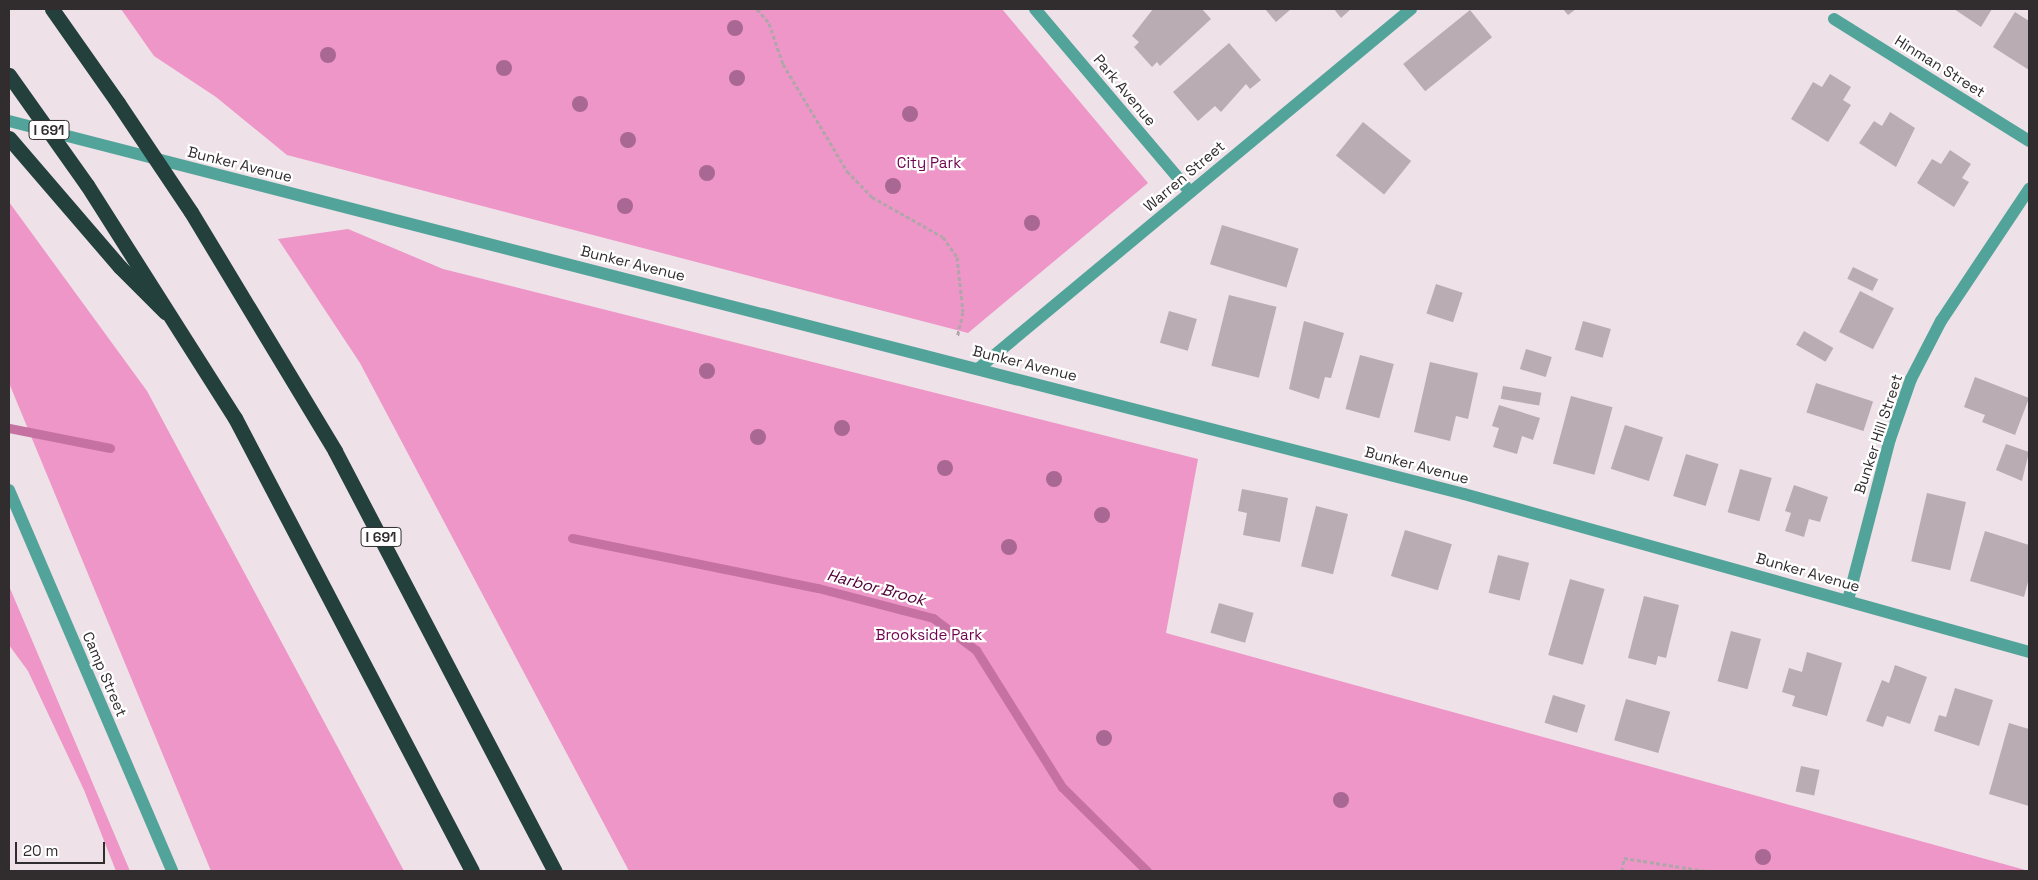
<!DOCTYPE html>
<html>
<head>
<meta charset="utf-8">
<style>
	body { margin:0 }
	#map { position:relative; width:2038px; height:880px; overflow:hidden; background:#eee1e7; font-family:"Space Grotesk",sans-serif }
	div>[style] { position:absolute }
	.green>* { inset:0; background:#ed96c7 }
	.stream>* { height:9px; margin:-4.5px; padding:0 4.5px; transform-origin:4.5px; border-radius:4.5px; background:#c571a1 }
	.building>* { inset:0; background:#b9adb3; transform-origin:0 0 }
	.path>* { height:3px; margin-top:-1.5px; transform-origin:0; background:repeating-linear-gradient(90deg,#b0a6aa 0 4px,transparent 0 6.5px) }
	.minor>* { height:12px; margin:-6px; padding:0 6px; transform-origin:6px; border-radius:6px; background:#52a49b }
	.tertiary>* { height:12px; margin:-6px; padding:0 6px; transform-origin:6px; border-radius:6px; background:#52a49b }
	.motorway>* { height:15px; margin:-7.5px; padding:0 7.5px; transform-origin:7.5px; border-radius:7.5px; background:#23403d }
	.motorway-bridge>* { height:15px; margin:-7.5px; padding:0 7.5px; transform-origin:7.5px; border-radius:7.5px; background:#23403d }
	.trees>* { width:16px; height:16px; margin:-8px; border-radius:50%; background:#a96793 }
	span { translate:-50% -50%; white-space:nowrap; text-align:center; line-height:1.15; -webkit-text-stroke:4.5px #fff; paint-order:stroke }
	.shield-label span { padding:1px 4px; background:#fff; border:1px solid; border-radius:4px; -webkit-text-stroke-width:0 }
	.shield-label { font-size:14px; color:#312c2e; font-weight:700 }
	.street-label { font-size:15px; color:#312c2e }
	.park-label { font-size:15px; color:#70044f }
	.water-label { font-size:16px; color:#520339; font-style:italic }
	.frame { position:absolute; inset:0; border:10px solid #312c2e; pointer-events:none }
	.scale { position:absolute; left:15px; top:842px; width:90px; height:22px; box-sizing:border-box; border:2px solid #312c2e; border-top:0; padding-left:6px; font-size:15px; line-height:18px; white-space:nowrap; color:#312c2e; -webkit-text-stroke:4px #fff; paint-order:stroke }
</style>
</head>
<body>
<div id="map">
	<div class="green">
		<div style="clip-path:polygon(121px 9px,1002px 9px,1148px 183px,968px 333px,287px 155px,216px 97px,154px 56px)"></div>
		<div style="clip-path:polygon(9px 202px,147px 391px,404px 871px,211px 871px,9px 383px)"></div>
		<div style="clip-path:polygon(348px 229px,443px 269px,1198px 459px,1166px 633px,2029px 871px,629px 871px,360px 363px,278px 239px)"></div>
		<div style="clip-path:polygon(9px 586px,130px 871px,116px 871px,84px 790px,28px 671px,9px 645px)"></div>
	</div>
	<div class="stream">
		<div style="left:9px;top:428px;width:103px;rotate:11.2deg"></div>
		<div style="left:572px;top:538px;width:251px;rotate:11.5deg"></div>
		<div style="left:818px;top:588px;width:119px;rotate:14.6deg"></div>
		<div style="left:933px;top:618px;width:54px;rotate:36.7deg"></div>
		<div style="left:976px;top:650px;width:162px;rotate:57.9deg"></div>
		<div style="left:1062px;top:787px;width:120px;rotate:44.7deg"></div>
	</div>
	<div class="building">
		<div style="clip-path:polygon(1153px 9px,1202px 9px,1211px 19px,1160px 66px,1157px 62px,1152px 67px,1134px 47px,1139px 42px,1132px 36px)"></div>
		<div style="clip-path:polygon(1265px 9px,1291px 9px,1276px 22px)"></div>
		<div style="clip-path:polygon(1334px 9px,1351px 9px,1341px 18px)"></div>
		<div style="clip-path:polygon(1563px 9px,1576px 9px,1568px 15px)"></div>
		<div style="clip-path:polygon(1954px 9px,1992px 9px,1981px 27px)"></div>
		<div style="left:1470px;top:10px;width:35px;height:86px;rotate:51deg"></div>
		<div style="clip-path:polygon(2015px 12px,2029px 21px,2029px 70px,1993px 47px)"></div>
		<div style="clip-path:polygon(1229px 43px,1261px 80px,1250px 89px,1246px 84px,1221px 112px,1215px 106px,1198px 121px,1173px 92px)"></div>
		<div style="clip-path:polygon(1830px 74px,1851px 87px,1843px 100px,1851px 105px,1828px 142px,1791px 119px,1813px 82px,1822px 87px)"></div>
		<div style="clip-path:polygon(1890px 112px,1915px 128px,1896px 167px,1859px 143px,1874px 121px,1882px 126px)"></div>
		<div style="left:1363px;top:122px;width:62px;height:43px;rotate:39deg"></div>
		<div style="clip-path:polygon(1950px 150px,1971px 164px,1962px 178px,1969px 182px,1954px 207px,1917px 183px,1932px 159px,1941px 164px)"></div>
		<div style="left:1222px;top:225px;width:80px;height:41px;rotate:17deg"></div>
		<div style="left:1853px;top:267px;width:28px;height:13px;rotate:26deg"></div>
		<div style="left:1436px;top:284px;width:28px;height:31px;rotate:18deg"></div>
		<div style="left:1860px;top:291px;width:38px;height:46px;rotate:27deg"></div>
		<div style="left:1229px;top:295px;width:49px;height:73px;rotate:14deg"></div>
		<div style="left:1169px;top:311px;width:29px;height:33px;rotate:16deg"></div>
		<div style="clip-path:polygon(1304px 321px,1344px 333px,1331px 378px,1325px 377px,1319px 399px,1289px 389px)"></div>
		<div style="left:1583px;top:321px;width:29px;height:30px;rotate:16deg"></div>
		<div style="left:1804px;top:331px;width:34px;height:16px;rotate:30deg"></div>
		<div style="left:1526px;top:349px;width:27px;height:21px;rotate:17deg"></div>
		<div style="left:1360px;top:355px;width:35px;height:56px;rotate:15deg"></div>
		<div style="clip-path:polygon(1430px 362px,1478px 373px,1468px 419px,1456px 416px,1450px 441px,1414px 432px)"></div>
		<div style="clip-path:polygon(1975px 377px,2029px 398px,2015px 435px,1982px 422px,1985px 415px,1964px 407px)"></div>
		<div style="left:1816px;top:383px;width:60px;height:31px;rotate:18deg"></div>
		<div style="left:1503px;top:386px;width:39px;height:13px;rotate:10deg"></div>
		<div style="left:1571px;top:396px;width:43px;height:70px;rotate:15deg"></div>
		<div style="clip-path:polygon(1499px 405px,1540px 418px,1533px 440px,1522px 436px,1517px 454px,1493px 447px,1499px 428px,1492px 426px)"></div>
		<div style="left:1625px;top:425px;width:40px;height:46px;rotate:18deg"></div>
		<div style="clip-path:polygon(2006px 444px,2029px 452px,2022px 481px,1996px 470px)"></div>
		<div style="left:1686px;top:454px;width:34px;height:44px;rotate:17deg"></div>
		<div style="left:1740px;top:469px;width:33px;height:45px;rotate:16deg"></div>
		<div style="clip-path:polygon(1794px 485px,1828px 497px,1820px 522px,1809px 519px,1804px 537px,1785px 531px,1791px 513px,1785px 511px)"></div>
		<div style="clip-path:polygon(1242px 489px,1288px 498px,1280px 542px,1243px 535px,1247px 513px,1238px 511px)"></div>
		<div style="left:1927px;top:493px;width:40px;height:70px;rotate:13deg"></div>
		<div style="left:1316px;top:506px;width:33px;height:62px;rotate:14deg"></div>
		<div style="left:1405px;top:530px;width:49px;height:48px;rotate:17deg"></div>
		<div style="clip-path:polygon(1985px 531px,2029px 545px,2029px 578px,2024px 597px,1970px 581px)"></div>
		<div style="left:1498px;top:555px;width:32px;height:39px;rotate:14deg"></div>
		<div style="left:1570px;top:579px;width:36px;height:79px;rotate:16deg"></div>
		<div style="clip-path:polygon(1644px 596px,1679px 605px,1666px 658px,1658px 656px,1656px 665px,1628px 658px)"></div>
		<div style="left:1219px;top:603px;width:36px;height:31px;rotate:16deg"></div>
		<div style="left:1731px;top:631px;width:31px;height:52px;rotate:15deg"></div>
		<div style="clip-path:polygon(1807px 652px,1842px 663px,1827px 716px,1792px 706px,1795px 696px,1782px 692px,1789px 668px,1802px 672px)"></div>
		<div style="clip-path:polygon(1895px 665px,1927px 677px,1910px 724px,1887px 716px,1883px 727px,1866px 721px,1882px 680px,1889px 683px)"></div>
		<div style="clip-path:polygon(1955px 688px,1993px 700px,1979px 746px,1934px 731px,1939px 715px,1946px 717px)"></div>
		<div style="left:1553px;top:695px;width:34px;height:29px;rotate:17deg"></div>
		<div style="left:1626px;top:699px;width:46px;height:43px;rotate:16deg"></div>
		<div style="clip-path:polygon(2009px 723px,2029px 729px,2029px 806px,1989px 794px)"></div>
		<div style="left:1801px;top:766px;width:19px;height:26px;rotate:12deg"></div>
	</div>
	<div class="path">
		<div style="left:757px;top:9px;width:18px;rotate:49deg"></div>
		<div style="left:769px;top:23px;width:43px;rotate:71.1deg"></div>
		<div style="left:783px;top:64px;width:125px;rotate:59.1deg"></div>
		<div style="left:847px;top:171px;width:36px;rotate:46deg"></div>
		<div style="left:872px;top:197px;width:81px;rotate:29.4deg"></div>
		<div style="left:943px;top:237px;width:24px;rotate:55deg"></div>
		<div style="left:957px;top:257px;width:55px;rotate:83.8deg"></div>
		<div style="left:963px;top:312px;width:26px;rotate:103deg"></div>
		<div style="left:1622px;top:871px;width:13px;rotate:-81deg"></div>
		<div style="left:1624px;top:858px;width:83px;rotate:9deg"></div>
	</div>
	<div class="minor">
		<div style="left:1035px;top:9px;width:240px;rotate:49.7deg"></div>
		<div style="left:1834px;top:19px;width:230px;rotate:32deg"></div>
		<div style="left:979px;top:368px;width:562px;rotate:-39.73deg"></div>
		<div style="left:1848px;top:600px;width:166px;rotate:-75.4deg"></div>
		<div style="left:1890px;top:439px;width:64px;rotate:-70.7deg"></div>
		<div style="left:1911px;top:379px;width:65px;rotate:-62.7deg"></div>
		<div style="left:1941px;top:321px;width:159px;rotate:-56.3deg"></div>
	</div>
	<div class="tertiary">
		<div style="left:9px;top:121px;width:1502px;rotate:14.38deg"></div>
		<div style="left:1464px;top:494px;width:587px;rotate:15.62deg"></div>
		<div style="left:9px;top:490px;width:414px;rotate:66.8deg"></div>
	</div>
	<div class="motorway">
		<div style="left:52px;top:9px;width:115px;rotate:54.9deg"></div>
		<div style="left:9px;top:138px;width:170px;rotate:49.3deg"></div>
		<div style="left:120px;top:267px;width:64px;rotate:45deg"></div>
		<div style="left:87px;top:185px;width:276px;rotate:57.6deg"></div>
		<div style="left:235px;top:418px;width:511px;rotate:62.38deg"></div>
		<div style="left:191px;top:212px;width:279px;rotate:58.9deg"></div>
		<div style="left:335px;top:451px;width:474px;rotate:62.4deg"></div>
	</div>
	<div class="motorway-bridge">
		<div style="left:9px;top:75px;width:135px;rotate:54.7deg"></div>
		<div style="left:118px;top:103px;width:131px;rotate:56.2deg"></div>
	</div>
	<div class="trees">
		<div style="left:735px;top:28px"></div>
		<div style="left:328px;top:55px"></div>
		<div style="left:504px;top:68px"></div>
		<div style="left:737px;top:78px"></div>
		<div style="left:580px;top:104px"></div>
		<div style="left:910px;top:114px"></div>
		<div style="left:628px;top:140px"></div>
		<div style="left:707px;top:173px"></div>
		<div style="left:893px;top:186px"></div>
		<div style="left:625px;top:206px"></div>
		<div style="left:1032px;top:223px"></div>
		<div style="left:707px;top:371px"></div>
		<div style="left:842px;top:428px"></div>
		<div style="left:758px;top:437px"></div>
		<div style="left:945px;top:468px"></div>
		<div style="left:1054px;top:479px"></div>
		<div style="left:1102px;top:515px"></div>
		<div style="left:1009px;top:547px"></div>
		<div style="left:1104px;top:738px"></div>
		<div style="left:1341px;top:800px"></div>
		<div style="left:1763px;top:857px"></div>
	</div>
	<div class="shield-label">
		<span style="left:49px;top:130px">I 691</span>
		<span style="left:381px;top:537px">I 691</span>
	</div>
	<div class="street-label">
		<span style="left:1940px;top:66px;rotate:32deg">Hinman Street</span>
		<span style="left:1125px;top:90px;rotate:50deg">Park Avenue</span>
		<span style="left:240px;top:164px;rotate:14deg">Bunker Avenue</span>
		<span style="left:1184px;top:176px;rotate:-40deg">Warren Street</span>
		<span style="left:633px;top:263px;rotate:14deg">Bunker Avenue</span>
		<span style="left:1025px;top:363px;rotate:14deg">Bunker Avenue</span>
		<span style="left:1878px;top:434px;rotate:-72deg">Bunker Hill Street</span>
		<span style="left:1417px;top:465px;rotate:15deg">Bunker Avenue</span>
		<span style="left:1808px;top:572px;rotate:16deg">Bunker Avenue</span>
		<span style="left:105px;top:674px;rotate:67deg">Camp Street</span>
	</div>
	<div class="park-label">
		<span style="left:929px;top:163px">City Park</span>
		<span style="left:929px;top:635px">Brookside Park</span>
	</div>
	<div class="water-label">
		<span style="left:876px;top:588px;rotate:15deg">Harbor Brook</span>
	</div>
	<div class="frame"></div>
	<div class="scale">20 m</div>
</div>
</body>
</html>
